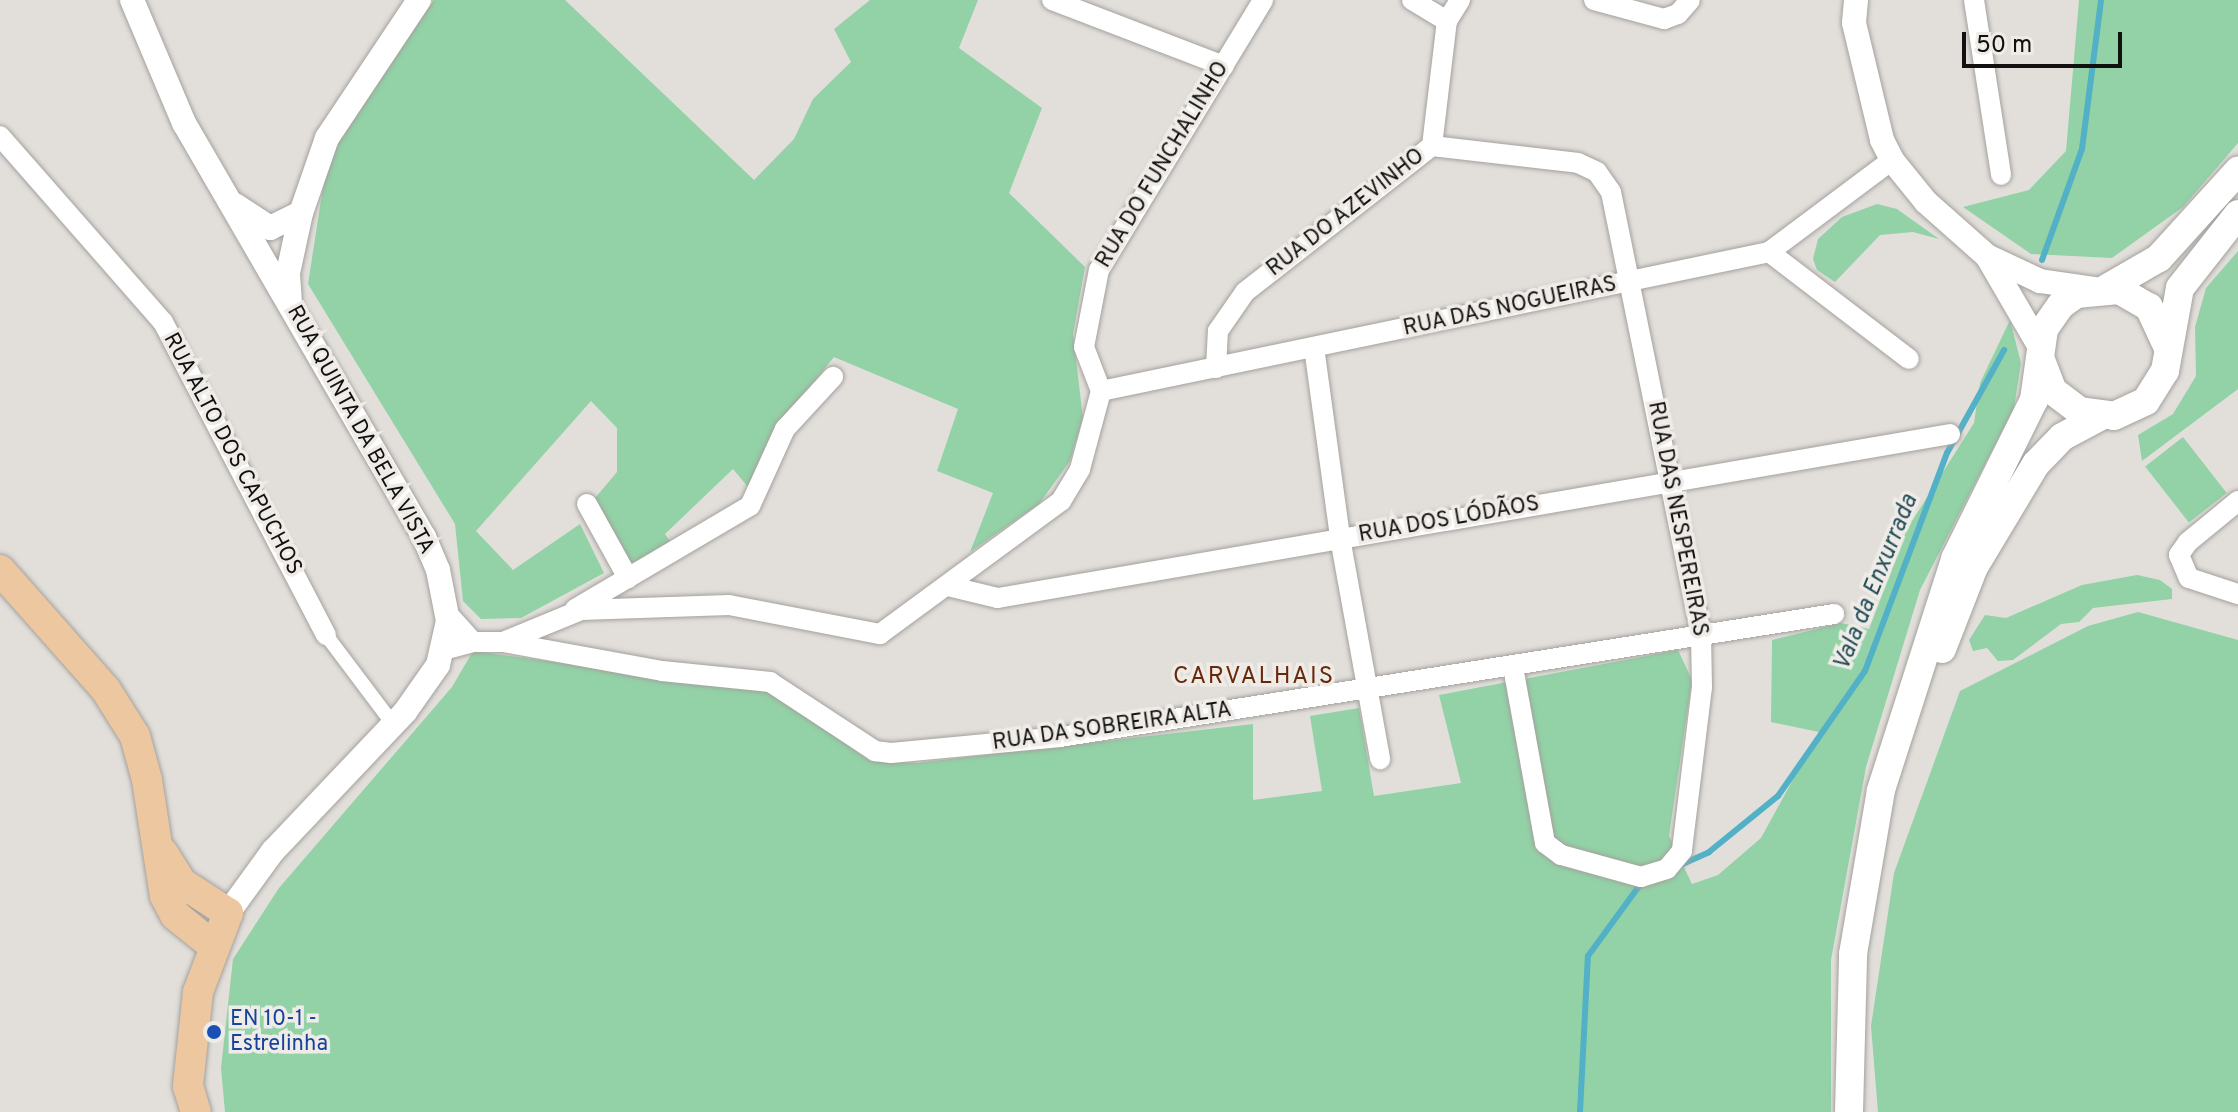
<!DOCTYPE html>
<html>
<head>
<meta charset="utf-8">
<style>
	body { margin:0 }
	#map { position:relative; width:2238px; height:1112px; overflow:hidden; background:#e2dfdb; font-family:Overpass,sans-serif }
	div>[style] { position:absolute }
	.green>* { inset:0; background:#92d2a6; transform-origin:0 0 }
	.stream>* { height:6px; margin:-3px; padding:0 3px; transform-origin:3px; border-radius:3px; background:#52b1c6 }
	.roads { filter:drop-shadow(0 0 2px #a4a19d) drop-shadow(0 0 2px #a4a19d) }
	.pedestrian>* { height:14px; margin:-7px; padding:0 7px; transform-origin:7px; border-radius:7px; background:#fff }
	.minor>* { height:20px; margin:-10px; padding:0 10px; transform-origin:10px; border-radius:10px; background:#fff }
	.tertiary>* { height:24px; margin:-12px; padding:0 12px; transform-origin:12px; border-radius:12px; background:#fff }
	.secondary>* { height:28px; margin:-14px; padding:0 14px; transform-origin:14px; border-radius:14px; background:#fff }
	.primary>* { height:30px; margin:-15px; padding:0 15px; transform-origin:15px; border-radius:15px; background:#ecc79f }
	.dots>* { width:22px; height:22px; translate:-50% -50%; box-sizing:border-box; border:4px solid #efece8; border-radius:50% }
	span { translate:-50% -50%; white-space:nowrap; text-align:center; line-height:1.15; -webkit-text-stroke:7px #efece8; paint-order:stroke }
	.street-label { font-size:22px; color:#12110f }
	.transit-label { font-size:22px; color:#164399 }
	.left { translate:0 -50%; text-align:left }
	.water-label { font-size:24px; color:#234d57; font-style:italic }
	.neighbourhood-label { font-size:24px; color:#68280a; letter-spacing:2px }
	.scale { position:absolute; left:1962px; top:32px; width:160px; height:36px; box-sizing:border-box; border:4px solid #12110f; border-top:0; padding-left:10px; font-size:24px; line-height:28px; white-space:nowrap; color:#12110f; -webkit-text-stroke:6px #efece8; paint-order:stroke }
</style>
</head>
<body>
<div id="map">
	<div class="green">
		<div style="clip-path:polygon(434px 0,565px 0,754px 180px,794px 139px,813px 99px,851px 62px,834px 29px,870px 0,978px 0,959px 48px,1042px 108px,1009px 193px,1085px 267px,1073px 334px,1083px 418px,1070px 461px,1039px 504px,970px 552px,993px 493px,937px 471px,958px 409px,834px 357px,775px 430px,748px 487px,733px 469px,665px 534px,672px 544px,631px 571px,595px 498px,617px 472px,617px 428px,591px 401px,476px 531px,513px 570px,580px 524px,604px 573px,521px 618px,481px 619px,463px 601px,455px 524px,308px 284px,328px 155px,375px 74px)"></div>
		<div style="clip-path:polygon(2079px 0,2238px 0,2238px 143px,2183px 207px,2112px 258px,2031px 254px,1963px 207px,2029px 190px,2066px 151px)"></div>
		<div style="clip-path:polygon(1877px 204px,1897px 209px,1939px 239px,1913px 232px,1880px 235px,1835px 282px,1817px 270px,1813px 259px,1818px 239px,1842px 217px)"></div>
		<div style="clip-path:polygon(2238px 251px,2238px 389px,2142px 461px,2138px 435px,2173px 414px,2196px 376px,2195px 327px,2206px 288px)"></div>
		<div style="clip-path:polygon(2010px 320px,2021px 363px,2014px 408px,1920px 590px,1866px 767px,1831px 960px,1831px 1112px,225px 1112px,221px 1068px,233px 959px,279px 888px,452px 687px,473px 651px,771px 691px,870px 761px,916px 763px,1253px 724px,1253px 800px,1322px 791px,1310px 716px,1359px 708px,1374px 796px,1461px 783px,1439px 695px,1678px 650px,1692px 680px,1669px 836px,1692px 884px,1718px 875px,1761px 838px,1819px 732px,1771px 722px,1772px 640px,1841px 623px,1869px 629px,1907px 529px,1974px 423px,1980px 383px)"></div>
		<div style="left:2183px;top:437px;width:71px;height:48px;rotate:52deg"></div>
		<div style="clip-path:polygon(2137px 575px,2160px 580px,2172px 589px,2172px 599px,2093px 608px,2079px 622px,2061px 624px,2013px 660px,1998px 661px,1987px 648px,1973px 651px,1969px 640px,1985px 615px,2006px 618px,2082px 585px)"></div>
		<div style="clip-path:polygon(2138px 612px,2238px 640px,2238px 1112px,1878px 1112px,1871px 1026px,1894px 873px,1960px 691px,2088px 626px)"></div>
	</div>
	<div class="stream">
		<div style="left:2042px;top:260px;width:118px;rotate:-70.2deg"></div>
		<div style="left:2082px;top:149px;width:150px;rotate:-82.7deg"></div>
		<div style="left:1678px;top:866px;width:34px;rotate:-24deg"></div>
		<div style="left:1709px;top:852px;width:89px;rotate:-39.1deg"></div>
		<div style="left:1778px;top:796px;width:152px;rotate:-55.2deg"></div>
		<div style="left:1865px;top:671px;width:233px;rotate:-69.4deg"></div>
		<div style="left:1947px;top:453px;width:118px;rotate:-61deg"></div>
		<div style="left:1580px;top:1112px;width:156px;rotate:-87.1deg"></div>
		<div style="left:1588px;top:956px;width:92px;rotate:-53.9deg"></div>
	</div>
	<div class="roads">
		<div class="pedestrian">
			<div style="left:326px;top:635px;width:111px;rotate:53deg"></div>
		</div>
		<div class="minor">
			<div style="left:1052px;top:0;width:184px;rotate:21deg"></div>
			<div style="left:1412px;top:0;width:41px;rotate:31deg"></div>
			<div style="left:1594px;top:0;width:73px;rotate:15.2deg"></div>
			<div style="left:1664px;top:19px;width:15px;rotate:-20deg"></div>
			<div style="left:1678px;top:14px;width:18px;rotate:-49deg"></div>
			<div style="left:1974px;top:0;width:177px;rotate:81.2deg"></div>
			<div style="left:0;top:136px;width:247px;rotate:48.8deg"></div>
			<div style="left:163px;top:322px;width:353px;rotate:62.5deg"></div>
			<div style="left:1432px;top:146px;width:147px;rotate:6.6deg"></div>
			<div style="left:1578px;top:163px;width:21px;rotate:25deg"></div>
			<div style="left:1597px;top:172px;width:24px;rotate:55deg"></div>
			<div style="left:1611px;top:192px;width:452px;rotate:78.5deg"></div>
			<div style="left:1701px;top:635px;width:52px;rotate:88.9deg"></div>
			<div style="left:1702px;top:687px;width:165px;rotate:97deg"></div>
			<div style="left:1682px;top:851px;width:23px;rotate:130deg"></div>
			<div style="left:1667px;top:869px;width:27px;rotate:163deg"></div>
			<div style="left:1641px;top:877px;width:83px;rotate:-164.6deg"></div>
			<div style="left:1561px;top:855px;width:20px;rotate:-143deg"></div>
			<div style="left:1545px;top:843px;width:179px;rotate:-100.3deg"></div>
			<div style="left:1769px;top:252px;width:176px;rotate:37.4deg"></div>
			<div style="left:1314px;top:347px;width:193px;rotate:82.2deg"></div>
			<div style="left:1340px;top:538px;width:225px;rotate:79.7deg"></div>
			<div style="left:1216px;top:368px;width:37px;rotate:-87deg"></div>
			<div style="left:1218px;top:331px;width:47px;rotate:-55.3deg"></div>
			<div style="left:1245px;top:292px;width:237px;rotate:-38deg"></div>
			<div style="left:1432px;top:146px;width:126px;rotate:-83.2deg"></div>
			<div style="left:1447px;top:21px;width:25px;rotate:-58deg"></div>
			<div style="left:1101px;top:391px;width:682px;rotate:-11.75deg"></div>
			<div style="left:1769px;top:252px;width:154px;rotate:-36.8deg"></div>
			<div style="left:1101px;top:391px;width:47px;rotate:-111.1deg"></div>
			<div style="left:1084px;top:347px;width:78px;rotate:-79deg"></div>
			<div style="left:1099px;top:270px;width:316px;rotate:-58.7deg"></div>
			<div style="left:2238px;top:501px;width:65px;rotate:140.6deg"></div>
			<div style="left:2188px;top:542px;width:16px;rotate:125deg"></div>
			<div style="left:2179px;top:555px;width:25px;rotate:67deg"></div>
			<div style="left:2189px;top:578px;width:52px;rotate:18.1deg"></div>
			<div style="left:587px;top:504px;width:85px;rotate:61deg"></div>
			<div style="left:948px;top:586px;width:51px;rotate:13.5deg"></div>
			<div style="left:998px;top:598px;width:966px;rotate:-9.77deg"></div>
			<div style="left:575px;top:609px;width:203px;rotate:-30.5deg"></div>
			<div style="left:750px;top:506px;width:85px;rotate:-65.6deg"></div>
			<div style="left:785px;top:429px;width:71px;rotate:-47.3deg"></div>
			<div style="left:473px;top:642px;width:30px"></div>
			<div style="left:503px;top:642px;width:84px;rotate:-22.3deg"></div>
			<div style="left:581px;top:610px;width:148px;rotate:-1.9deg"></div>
			<div style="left:729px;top:605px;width:154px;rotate:10.9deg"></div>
			<div style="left:880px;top:634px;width:225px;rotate:-36.3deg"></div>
			<div style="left:1061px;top:501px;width:37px;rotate:-59deg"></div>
			<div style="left:1080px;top:469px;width:81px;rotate:-74.9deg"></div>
			<div style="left:503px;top:642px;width:162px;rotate:10.3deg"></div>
			<div style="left:662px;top:671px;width:109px;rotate:5.8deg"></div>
			<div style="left:770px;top:682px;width:126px;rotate:33.3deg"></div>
			<div style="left:875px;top:751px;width:16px;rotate:7deg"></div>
			<div style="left:891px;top:753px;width:170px;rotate:-5.4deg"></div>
			<div style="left:1060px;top:737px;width:784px;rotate:-9.03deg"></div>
			<div style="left:443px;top:650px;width:31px;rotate:-15deg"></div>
			<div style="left:473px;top:642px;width:39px;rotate:-132deg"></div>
		</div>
		<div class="tertiary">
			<div style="left:132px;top:0;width:134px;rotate:67.1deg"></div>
			<div style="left:184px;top:123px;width:479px;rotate:59.9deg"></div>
			<div style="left:424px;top:537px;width:36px;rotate:67deg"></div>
			<div style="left:438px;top:570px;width:52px;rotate:78.9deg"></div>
			<div style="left:448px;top:621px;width:45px;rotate:102.8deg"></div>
			<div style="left:438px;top:665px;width:57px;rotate:125.1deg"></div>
			<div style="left:405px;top:712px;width:192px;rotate:133.5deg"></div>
			<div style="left:273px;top:851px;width:77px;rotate:126deg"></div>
			<div style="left:1856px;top:0;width:23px;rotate:95deg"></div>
			<div style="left:1854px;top:23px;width:120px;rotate:76.5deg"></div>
			<div style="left:1882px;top:140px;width:22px;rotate:63deg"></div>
			<div style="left:1892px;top:160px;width:54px;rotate:51deg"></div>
			<div style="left:1926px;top:202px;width:81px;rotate:41.5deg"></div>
			<div style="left:1987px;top:256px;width:105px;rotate:59.8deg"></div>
			<div style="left:235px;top:205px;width:42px;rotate:33.3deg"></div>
			<div style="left:270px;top:228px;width:34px;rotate:-26deg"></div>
			<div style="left:1987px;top:256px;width:59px;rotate:25.3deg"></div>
			<div style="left:2040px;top:281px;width:56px;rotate:8.3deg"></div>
			<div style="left:290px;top:303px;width:30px;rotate:-94deg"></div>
			<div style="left:288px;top:273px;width:61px;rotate:-77.8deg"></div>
			<div style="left:301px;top:213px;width:79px;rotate:-70.9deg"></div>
			<div style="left:327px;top:138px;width:166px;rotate:-56.3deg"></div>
		</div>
		<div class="secondary">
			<div style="left:2107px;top:288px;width:60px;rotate:-30deg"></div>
			<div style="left:2159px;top:258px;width:118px;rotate:-47.8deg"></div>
			<div style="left:2041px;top:360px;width:33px;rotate:69deg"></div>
			<div style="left:2053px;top:391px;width:34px;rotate:37deg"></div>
			<div style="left:2080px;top:411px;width:34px;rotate:8deg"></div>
			<div style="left:2114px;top:416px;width:35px;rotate:-25deg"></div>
			<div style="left:2146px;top:401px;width:36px;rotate:-58deg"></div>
			<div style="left:2165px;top:371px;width:84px;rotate:-79.8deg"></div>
			<div style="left:2180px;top:288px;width:94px;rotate:-51.9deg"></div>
			<div style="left:1942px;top:649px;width:88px;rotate:-68.7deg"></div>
			<div style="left:1974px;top:567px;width:120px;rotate:-59deg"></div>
			<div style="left:2036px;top:464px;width:37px;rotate:-46deg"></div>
			<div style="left:2062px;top:437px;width:44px;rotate:-28.3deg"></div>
			<div style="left:1849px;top:1112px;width:158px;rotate:-88.5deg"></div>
			<div style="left:1853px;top:954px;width:166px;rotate:-80.3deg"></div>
			<div style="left:1881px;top:790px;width:243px;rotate:-72.2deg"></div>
			<div style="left:1955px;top:559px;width:178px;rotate:-63.6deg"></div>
			<div style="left:2034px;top:400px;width:72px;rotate:-82deg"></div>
			<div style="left:2044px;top:329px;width:29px;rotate:-55deg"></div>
			<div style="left:2061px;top:305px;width:19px;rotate:-36deg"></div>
			<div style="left:2076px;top:294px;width:43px;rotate:-5.3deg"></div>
			<div style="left:2119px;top:290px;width:34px;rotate:30deg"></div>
			<div style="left:2149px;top:307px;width:45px;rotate:65.1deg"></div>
		</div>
		<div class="primary">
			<div style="left:0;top:570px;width:160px;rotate:48.5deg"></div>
			<div style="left:106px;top:690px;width:54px;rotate:57.8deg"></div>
			<div style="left:135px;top:736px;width:46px;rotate:74.7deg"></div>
			<div style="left:147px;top:780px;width:117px;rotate:81.2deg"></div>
			<div style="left:165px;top:896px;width:21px;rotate:62deg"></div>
			<div style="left:175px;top:915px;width:48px;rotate:39deg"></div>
			<div style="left:163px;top:853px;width:36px;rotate:58deg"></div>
			<div style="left:182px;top:883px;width:55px;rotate:33.1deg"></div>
			<div style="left:228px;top:913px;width:85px;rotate:110.8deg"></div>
			<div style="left:198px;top:992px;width:95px;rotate:96.1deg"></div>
			<div style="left:188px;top:1086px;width:27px;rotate:73deg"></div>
		</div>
	</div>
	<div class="dots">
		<div style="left:214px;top:1032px;background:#1a4fb4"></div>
	</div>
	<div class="street-label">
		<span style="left:1163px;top:165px;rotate:-59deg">RUA DO FUNCHALINHO</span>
		<span style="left:1346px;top:213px;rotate:-38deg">RUA DO AZEVINHO</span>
		<span style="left:1510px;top:307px;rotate:-12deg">RUA DAS NOGUEIRAS</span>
		<span style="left:360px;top:430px;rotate:61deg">RUA QUINTA DA BELA VISTA</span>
		<span style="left:232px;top:454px;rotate:62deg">RUA ALTO DOS CAPUCHOS</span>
		<span style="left:1677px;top:519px;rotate:79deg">RUA DAS NESPEREIRAS</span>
		<span style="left:1449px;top:520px;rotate:-10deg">RUA DOS LÓDÃOS</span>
		<span style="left:1112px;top:727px;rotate:-8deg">RUA DA SOBREIRA ALTA</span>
	</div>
	<div class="transit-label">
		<span class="left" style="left:230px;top:1032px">EN 10-1 -<br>Estrelinha</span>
	</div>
	<div class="water-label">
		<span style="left:1877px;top:583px;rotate:-68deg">Vala da Enxurrada</span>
	</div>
	<div class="neighbourhood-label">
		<span style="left:1254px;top:678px">CARVALHAIS</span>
	</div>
	<div class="scale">50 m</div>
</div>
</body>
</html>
